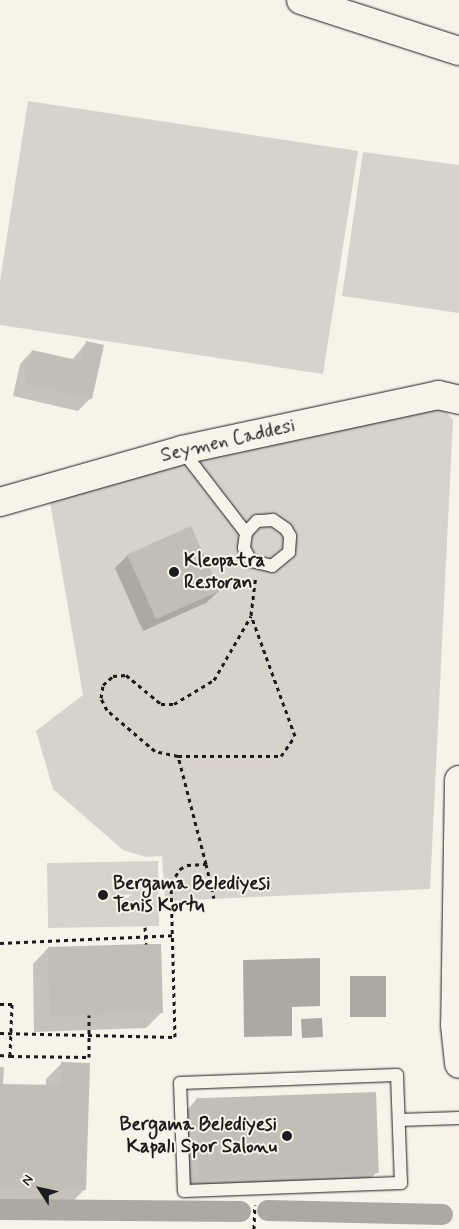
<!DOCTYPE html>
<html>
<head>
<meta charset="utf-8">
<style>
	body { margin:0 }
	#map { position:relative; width:459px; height:1229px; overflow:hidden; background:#f7f3e8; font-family:Mynerve,sans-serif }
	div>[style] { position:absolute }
	.green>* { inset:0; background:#d7d3cb; transform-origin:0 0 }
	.water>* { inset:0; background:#aca9a2; transform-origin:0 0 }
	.shadow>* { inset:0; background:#0003 }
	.canal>* { height:21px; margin:-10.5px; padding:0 10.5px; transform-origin:10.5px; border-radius:10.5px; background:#aca9a2 }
	.building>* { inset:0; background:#c0beb5; transform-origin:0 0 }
	.path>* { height:3px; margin-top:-1.5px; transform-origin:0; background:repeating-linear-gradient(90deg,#1c1c1c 0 4px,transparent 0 8px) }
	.roads { filter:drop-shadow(0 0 1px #1c1c1c) drop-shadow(0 0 1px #1c1c1c) }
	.service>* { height:12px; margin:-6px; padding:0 6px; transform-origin:6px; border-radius:6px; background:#f7f3e8 }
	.secondary>* { height:28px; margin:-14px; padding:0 14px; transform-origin:14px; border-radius:14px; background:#f7f3e8 }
	.dots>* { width:14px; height:14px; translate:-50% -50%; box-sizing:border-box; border:2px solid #f7f3e8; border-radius:50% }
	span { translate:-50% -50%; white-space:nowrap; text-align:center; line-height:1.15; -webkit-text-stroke:4px #f7f3e8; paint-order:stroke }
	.street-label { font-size:19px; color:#1c1c1c }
	.poi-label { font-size:19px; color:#1c1c1c; font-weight:700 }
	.left { translate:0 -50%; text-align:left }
	.right { translate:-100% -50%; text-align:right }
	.north { position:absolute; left:15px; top:1164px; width:50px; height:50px; -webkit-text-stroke:4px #f7f3e8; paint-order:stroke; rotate:305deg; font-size:14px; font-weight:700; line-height:20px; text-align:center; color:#1c1c1c }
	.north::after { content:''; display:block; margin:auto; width:18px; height:22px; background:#1c1c1c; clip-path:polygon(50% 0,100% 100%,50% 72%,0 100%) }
</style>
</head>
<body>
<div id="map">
	<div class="green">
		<div style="clip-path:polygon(28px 101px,358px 151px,323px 374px,0 325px,0 281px)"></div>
		<div style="clip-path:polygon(363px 152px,459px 165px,459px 313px,342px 296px)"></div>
		<div style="clip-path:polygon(443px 408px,453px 420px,430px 889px,165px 901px,162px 856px,146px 857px,123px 850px,53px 789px,36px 731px,83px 695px,50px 502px,191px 461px)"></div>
		<div style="left:158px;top:861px;width:65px;height:111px;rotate:89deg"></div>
	</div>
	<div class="water">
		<div style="clip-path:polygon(320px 958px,320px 1006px,292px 1007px,292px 1036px,244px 1037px,243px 960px)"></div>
		<div style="left:350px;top:976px;width:36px;height:41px"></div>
		<div style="left:322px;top:1018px;width:19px;height:21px;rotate:87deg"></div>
	</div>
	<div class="shadow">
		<div style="clip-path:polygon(86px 343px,91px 398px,78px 411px,13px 396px,20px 364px,32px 351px,72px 360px)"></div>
		<div style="clip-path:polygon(128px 555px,219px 591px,206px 603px,143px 631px,115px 568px)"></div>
		<div style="clip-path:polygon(48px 948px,162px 1012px,146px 1028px,34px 1032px,33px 964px)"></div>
		<div style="clip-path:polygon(62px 1063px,85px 1189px,69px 1205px,0 1203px,0 1067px,4px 1067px,3px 1085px,46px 1086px,46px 1079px)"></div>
		<div style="clip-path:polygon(196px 1100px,377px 1172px,361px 1188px,183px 1195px,181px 1116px)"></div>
	</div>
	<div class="canal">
		<div style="left:0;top:1209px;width:240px;rotate:0.5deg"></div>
		<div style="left:267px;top:1210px;width:175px;rotate:1.3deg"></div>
	</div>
	<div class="building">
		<div style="clip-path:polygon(86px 341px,104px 345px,92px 399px,25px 384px,32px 350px,81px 361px)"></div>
		<div style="left:191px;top:526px;width:71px;height:70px;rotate:66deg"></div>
		<div style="clip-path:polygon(146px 944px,161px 944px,163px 1013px,50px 1016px,48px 947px)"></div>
		<div style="clip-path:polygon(61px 1062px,90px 1063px,86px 1190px,0 1187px,0 1084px,61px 1085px)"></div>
		<div style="left:376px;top:1092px;width:81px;height:180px;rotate:88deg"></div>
	</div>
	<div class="path">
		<div style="left:178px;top:756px;width:24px;rotate:-168deg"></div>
		<div style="left:155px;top:751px;width:63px;rotate:-139.5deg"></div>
		<div style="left:107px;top:710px;width:13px;rotate:-117deg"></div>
		<div style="left:101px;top:698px;width:13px;rotate:-81deg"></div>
		<div style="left:103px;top:685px;width:13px;rotate:-42deg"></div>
		<div style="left:113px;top:676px;width:13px;rotate:-4deg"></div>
		<div style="left:126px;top:675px;width:45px;rotate:39.6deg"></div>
		<div style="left:161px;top:704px;width:13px"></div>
		<div style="left:174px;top:704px;width:47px;rotate:-31deg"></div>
		<div style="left:214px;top:680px;width:74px;rotate:-60deg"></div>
		<div style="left:206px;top:864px;width:35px;rotate:77deg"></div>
		<div style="left:145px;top:927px;width:17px;rotate:87deg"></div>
		<div style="left:0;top:943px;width:173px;rotate:-2.6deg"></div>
		<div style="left:0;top:1004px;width:12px"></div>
		<div style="left:12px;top:1004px;width:52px;rotate:92.2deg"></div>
		<div style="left:10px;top:1056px;width:79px;rotate:0.7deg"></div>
		<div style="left:89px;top:1057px;width:42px;rotate:-90deg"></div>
		<div style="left:0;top:1033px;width:175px;rotate:1.3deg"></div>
		<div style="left:175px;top:1037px;width:154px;rotate:-91.5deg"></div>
		<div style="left:171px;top:883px;width:17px;rotate:-57deg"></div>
		<div style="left:180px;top:869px;width:8px;rotate:-30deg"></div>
		<div style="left:187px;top:865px;width:19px;rotate:-3deg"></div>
		<div style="left:206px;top:864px;width:112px;rotate:-104.5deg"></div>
		<div style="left:178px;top:756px;width:103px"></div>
		<div style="left:281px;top:756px;width:24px;rotate:-55deg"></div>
		<div style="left:295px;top:736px;width:129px;rotate:-110deg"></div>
		<div style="left:251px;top:615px;width:38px;rotate:-83deg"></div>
		<div style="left:0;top:1055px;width:10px;rotate:6deg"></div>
		<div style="left:254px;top:1229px;width:24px;rotate:-88deg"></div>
	</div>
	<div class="roads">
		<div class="service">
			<div style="left:182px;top:450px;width:105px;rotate:52.4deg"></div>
			<div style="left:246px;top:533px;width:15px;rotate:98deg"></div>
			<div style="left:244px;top:548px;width:15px;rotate:62deg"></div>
			<div style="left:251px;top:561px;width:22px;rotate:13deg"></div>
			<div style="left:272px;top:566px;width:22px;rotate:-39deg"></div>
			<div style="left:289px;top:552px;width:16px;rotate:-86deg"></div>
			<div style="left:290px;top:536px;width:8px;rotate:-120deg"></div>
			<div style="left:286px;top:529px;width:16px;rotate:-145deg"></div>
			<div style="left:273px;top:520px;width:16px;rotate:176deg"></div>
			<div style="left:257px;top:521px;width:16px;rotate:133deg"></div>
			<div style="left:397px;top:1075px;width:108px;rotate:87.9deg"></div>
			<div style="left:401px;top:1183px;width:217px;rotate:177.9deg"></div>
			<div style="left:184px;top:1191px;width:108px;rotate:-92.1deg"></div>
			<div style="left:180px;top:1083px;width:217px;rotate:-2.1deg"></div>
			<div style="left:399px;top:1120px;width:60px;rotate:-1.9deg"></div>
		</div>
		<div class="secondary">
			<div style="left:301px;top:0;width:166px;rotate:17.9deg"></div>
			<div style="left:0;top:502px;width:189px;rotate:-15.9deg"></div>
			<div style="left:182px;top:450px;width:262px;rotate:-12.1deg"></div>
			<div style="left:438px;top:395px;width:22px;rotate:13deg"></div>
			<div style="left:459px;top:780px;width:245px;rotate:90.9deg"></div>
			<div style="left:455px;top:1025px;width:39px;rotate:84deg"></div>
		</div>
	</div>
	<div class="dots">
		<div style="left:174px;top:572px;background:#1c1c1c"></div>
		<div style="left:103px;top:895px;background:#1c1c1c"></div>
		<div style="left:287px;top:1136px;background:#1c1c1c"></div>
	</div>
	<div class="street-label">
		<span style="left:228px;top:441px;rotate:-13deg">Seymen Caddesi</span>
	</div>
	<div class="poi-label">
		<span class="left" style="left:184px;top:572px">Kleopatra<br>Restoran</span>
		<span class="left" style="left:113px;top:895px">Bergama Belediyesi<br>Tenis Kortu</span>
		<span class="right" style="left:277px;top:1136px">Bergama Belediyesi<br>Kapalı Spor Salonu</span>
	</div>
	<div class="north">N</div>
</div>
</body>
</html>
